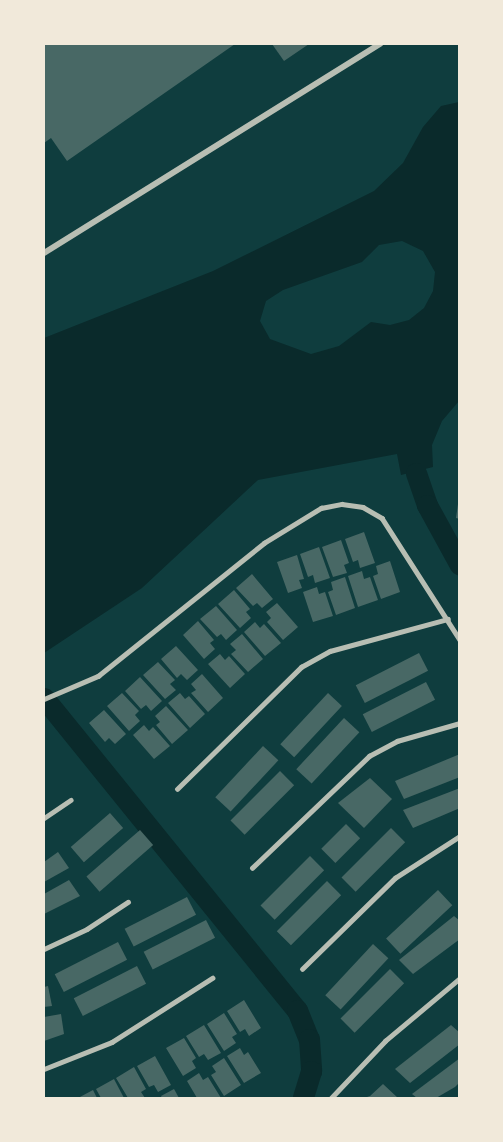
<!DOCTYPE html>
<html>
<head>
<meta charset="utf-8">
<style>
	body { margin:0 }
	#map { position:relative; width:503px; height:1142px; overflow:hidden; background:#0f3d3e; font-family:Montserrat,sans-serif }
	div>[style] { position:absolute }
	.water>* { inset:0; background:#0a2a2b }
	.canal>* { height:21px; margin:-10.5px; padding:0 10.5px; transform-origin:10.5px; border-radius:10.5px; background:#0a2a2b }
	.building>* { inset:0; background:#486865; transform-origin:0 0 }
	.service>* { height:4.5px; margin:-2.25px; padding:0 2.25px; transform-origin:2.25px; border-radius:2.25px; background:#b8beb3 }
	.minor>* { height:6px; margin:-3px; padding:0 3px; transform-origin:3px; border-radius:3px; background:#b8beb3 }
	span { translate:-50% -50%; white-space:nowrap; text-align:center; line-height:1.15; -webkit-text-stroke:5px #f1e9da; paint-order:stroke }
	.frame { position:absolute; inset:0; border:45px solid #f1e9da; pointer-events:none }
</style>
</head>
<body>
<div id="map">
	<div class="water">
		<div style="clip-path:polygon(evenodd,459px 102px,459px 401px,442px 421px,432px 445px,433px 467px,401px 475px,397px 454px,258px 480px,142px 588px,44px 653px,44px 338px,213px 271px,374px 191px,403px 163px,423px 127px,441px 106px,459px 102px,402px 241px,423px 251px,435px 272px,433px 291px,424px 308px,409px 320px,390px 325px,371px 322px,339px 346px,311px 354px,270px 339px,260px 321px,266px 301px,283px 290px,362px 262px,379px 245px,402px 241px)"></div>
	</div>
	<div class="canal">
		<div style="left:416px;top:473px;width:34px;rotate:71deg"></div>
		<div style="left:427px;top:505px;width:68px;rotate:61.2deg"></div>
		<div style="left:44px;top:698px;width:402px;rotate:51deg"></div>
		<div style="left:297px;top:1010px;width:31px;rotate:68deg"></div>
		<div style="left:309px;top:1039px;width:32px;rotate:86deg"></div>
		<div style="left:311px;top:1071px;width:28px;rotate:107deg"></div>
	</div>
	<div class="building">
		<div style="clip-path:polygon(44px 44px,235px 44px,67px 161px,51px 138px,44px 143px)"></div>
		<div style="clip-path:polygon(272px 44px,309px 44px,284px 61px)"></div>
		<div style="clip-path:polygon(458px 504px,460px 504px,460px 519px,456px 518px)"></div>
		<div style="clip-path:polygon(364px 532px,375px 563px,360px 568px,358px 560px,353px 562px,345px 539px)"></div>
		<div style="clip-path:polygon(341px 540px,349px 563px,344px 565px,347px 573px,333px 577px,322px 547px)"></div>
		<div style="clip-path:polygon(319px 547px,330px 578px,315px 583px,313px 575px,308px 577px,300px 554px)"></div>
		<div style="clip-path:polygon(297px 555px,304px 579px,299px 580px,302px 588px,288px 593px,277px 562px)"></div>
		<div style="clip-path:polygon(390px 561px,400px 592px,381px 599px,373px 576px,378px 574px,376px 566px)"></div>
		<div style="clip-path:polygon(362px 571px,364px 579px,370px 577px,378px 600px,358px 607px,348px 576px)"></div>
		<div style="clip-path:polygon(252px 574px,273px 599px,262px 608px,257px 603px,253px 606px,236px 588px)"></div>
		<div style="clip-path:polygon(345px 577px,355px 608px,336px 615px,328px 592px,333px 590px,331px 582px)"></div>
		<div style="clip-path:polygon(317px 587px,319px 594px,325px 592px,333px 616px,313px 622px,303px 592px)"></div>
		<div style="clip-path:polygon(234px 590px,250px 609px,246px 612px,251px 618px,240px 628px,218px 604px)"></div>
		<div style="clip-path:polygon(277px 603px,298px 627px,283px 640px,267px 622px,271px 618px,266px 612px)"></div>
		<div style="clip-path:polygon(216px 606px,237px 630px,226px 640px,221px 634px,217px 637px,200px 619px)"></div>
		<div style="clip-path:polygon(198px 621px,214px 640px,210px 643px,215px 649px,204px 659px,183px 635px)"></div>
		<div style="clip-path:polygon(255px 622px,260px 628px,264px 624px,281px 643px,265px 656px,244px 632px)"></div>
		<div style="clip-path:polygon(242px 634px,263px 659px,248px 672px,231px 654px,236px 650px,230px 644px)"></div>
		<div style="clip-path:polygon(176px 646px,198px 670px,187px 680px,181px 674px,177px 678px,161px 659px)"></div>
		<div style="left:419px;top:653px;width:20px;height:71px;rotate:63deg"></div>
		<div style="clip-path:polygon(220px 654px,225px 660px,229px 656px,245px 674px,230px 688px,208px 664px)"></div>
		<div style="clip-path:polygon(158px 662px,175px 680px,170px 684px,176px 690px,165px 699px,143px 675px)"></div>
		<div style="clip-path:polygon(202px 674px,223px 698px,208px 712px,191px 693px,196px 690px,191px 684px)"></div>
		<div style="clip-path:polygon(140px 677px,162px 701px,151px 711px,146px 705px,141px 709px,125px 691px)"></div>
		<div style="left:426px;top:682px;width:20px;height:71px;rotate:63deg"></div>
		<div style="clip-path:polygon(122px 693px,139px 711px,135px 715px,140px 721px,129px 731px,107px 706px)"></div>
		<div style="clip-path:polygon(180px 693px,185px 699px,189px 696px,205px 714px,190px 728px,168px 703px)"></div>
		<div style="left:328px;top:693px;width:19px;height:70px;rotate:43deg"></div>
		<div style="clip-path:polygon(166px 706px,188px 730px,172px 744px,156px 725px,160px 722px,155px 716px)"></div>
		<div style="clip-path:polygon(104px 710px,126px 734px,115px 744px,109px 738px,105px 742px,89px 723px)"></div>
		<div style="left:344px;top:718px;width:21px;height:70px;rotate:43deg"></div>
		<div style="clip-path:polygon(144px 725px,149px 731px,153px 727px,170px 746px,154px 759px,133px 735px)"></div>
		<div style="left:263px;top:746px;width:21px;height:70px;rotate:43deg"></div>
		<div style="clip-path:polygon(460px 754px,460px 777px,404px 799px,395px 781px)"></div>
		<div style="left:280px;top:771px;width:20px;height:70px;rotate:45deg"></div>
		<div style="clip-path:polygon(370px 778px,392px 799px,364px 828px,338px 803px)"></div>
		<div style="clip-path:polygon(460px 788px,460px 808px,413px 828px,403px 810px)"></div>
		<div style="left:110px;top:813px;width:20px;height:52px;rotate:49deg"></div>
		<div style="left:346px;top:824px;width:20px;height:35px;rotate:45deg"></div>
		<div style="left:391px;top:828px;width:20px;height:70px;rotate:45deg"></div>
		<div style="left:140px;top:830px;width:20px;height:71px;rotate:49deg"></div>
		<div style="clip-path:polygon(58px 852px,69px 868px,44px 882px,44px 862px)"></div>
		<div style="left:310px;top:856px;width:20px;height:70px;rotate:45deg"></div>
		<div style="clip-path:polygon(69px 880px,80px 896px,44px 914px,44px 894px)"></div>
		<div style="left:327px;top:881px;width:20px;height:71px;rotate:45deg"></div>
		<div style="left:438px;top:890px;width:21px;height:71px;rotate:47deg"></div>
		<div style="left:187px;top:897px;width:20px;height:70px;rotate:63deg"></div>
		<div style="clip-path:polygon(454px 916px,460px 921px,460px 939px,413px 974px,399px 960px)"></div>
		<div style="left:206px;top:920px;width:20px;height:70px;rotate:63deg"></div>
		<div style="left:118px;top:942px;width:20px;height:71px;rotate:63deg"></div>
		<div style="left:373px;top:944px;width:21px;height:70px;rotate:43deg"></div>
		<div style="left:137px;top:966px;width:20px;height:71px;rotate:63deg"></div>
		<div style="left:390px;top:969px;width:20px;height:70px;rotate:45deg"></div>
		<div style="clip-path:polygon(48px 986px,52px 1006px,44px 1007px,44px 987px)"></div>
		<div style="clip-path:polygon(244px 1000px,261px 1028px,249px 1036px,245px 1029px,240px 1032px,227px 1011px)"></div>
		<div style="clip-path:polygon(224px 1013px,237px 1034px,232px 1037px,236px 1043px,224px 1051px,207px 1024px)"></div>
		<div style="clip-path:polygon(61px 1014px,64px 1034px,44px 1041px,44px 1017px)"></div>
		<div style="clip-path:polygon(204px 1025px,221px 1053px,208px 1060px,204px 1054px,199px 1057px,186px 1036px)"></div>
		<div style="clip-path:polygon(451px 1025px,460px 1033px,460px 1044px,410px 1083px,395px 1069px)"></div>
		<div style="clip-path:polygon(184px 1038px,196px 1058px,192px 1061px,196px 1068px,183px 1076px,166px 1048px)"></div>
		<div style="clip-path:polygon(240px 1048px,244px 1055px,248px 1052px,261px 1073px,244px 1083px,227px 1056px)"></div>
		<div style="clip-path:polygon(155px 1056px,171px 1085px,158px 1092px,154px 1085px,149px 1087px,137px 1066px)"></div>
		<div style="clip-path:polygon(224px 1058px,241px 1085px,224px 1096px,211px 1075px,216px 1072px,212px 1066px)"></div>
		<div style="clip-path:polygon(460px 1058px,460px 1082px,455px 1087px,436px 1098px,417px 1098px,412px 1094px)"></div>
		<div style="clip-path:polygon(134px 1067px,146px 1089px,141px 1092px,145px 1098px,128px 1098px,116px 1078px)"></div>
		<div style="clip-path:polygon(199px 1073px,203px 1080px,208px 1077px,221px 1098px,197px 1098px,187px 1081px)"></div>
		<div style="clip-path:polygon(114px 1079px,124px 1098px,101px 1098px,96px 1089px)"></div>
		<div style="clip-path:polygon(383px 1084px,398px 1098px,364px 1098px,370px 1096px)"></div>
		<div style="clip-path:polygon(174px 1089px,179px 1098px,162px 1098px,161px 1096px)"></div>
		<div style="clip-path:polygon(93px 1090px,97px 1098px,78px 1098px)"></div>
	</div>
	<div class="service">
		<div style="left:44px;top:699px;width:59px;rotate:-23.1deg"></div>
		<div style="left:98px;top:676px;width:213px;rotate:-38.7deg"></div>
		<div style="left:264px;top:543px;width:67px;rotate:-31.6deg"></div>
		<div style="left:321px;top:508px;width:21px;rotate:-11deg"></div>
		<div style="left:342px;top:504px;width:21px;rotate:8deg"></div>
		<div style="left:363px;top:507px;width:22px;rotate:30deg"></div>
		<div style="left:382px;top:518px;width:145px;rotate:57.4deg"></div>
		<div style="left:177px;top:789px;width:174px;rotate:-44.5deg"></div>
		<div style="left:301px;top:667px;width:33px;rotate:-29deg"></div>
		<div style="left:330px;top:651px;width:122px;rotate:-15.2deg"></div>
		<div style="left:44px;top:818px;width:32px;rotate:-34deg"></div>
		<div style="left:252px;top:868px;width:162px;rotate:-43.7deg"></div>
		<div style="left:369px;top:756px;width:32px;rotate:-28deg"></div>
		<div style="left:397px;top:741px;width:66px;rotate:-15.9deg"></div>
		<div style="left:44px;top:949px;width:47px;rotate:-24.9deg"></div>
		<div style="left:87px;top:929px;width:49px;rotate:-33.4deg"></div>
		<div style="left:302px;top:969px;width:130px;rotate:-44.4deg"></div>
		<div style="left:395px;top:878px;width:77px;rotate:-32.9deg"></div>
		<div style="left:44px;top:1069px;width:73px;rotate:-21.7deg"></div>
		<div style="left:112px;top:1042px;width:119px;rotate:-32.6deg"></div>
		<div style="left:331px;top:1098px;width:79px;rotate:-46.5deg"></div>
		<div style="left:385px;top:1041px;width:98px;rotate:-40deg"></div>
	</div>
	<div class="minor">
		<div style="left:44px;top:253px;width:396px;rotate:-31.9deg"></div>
	</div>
	<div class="frame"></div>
</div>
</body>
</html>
